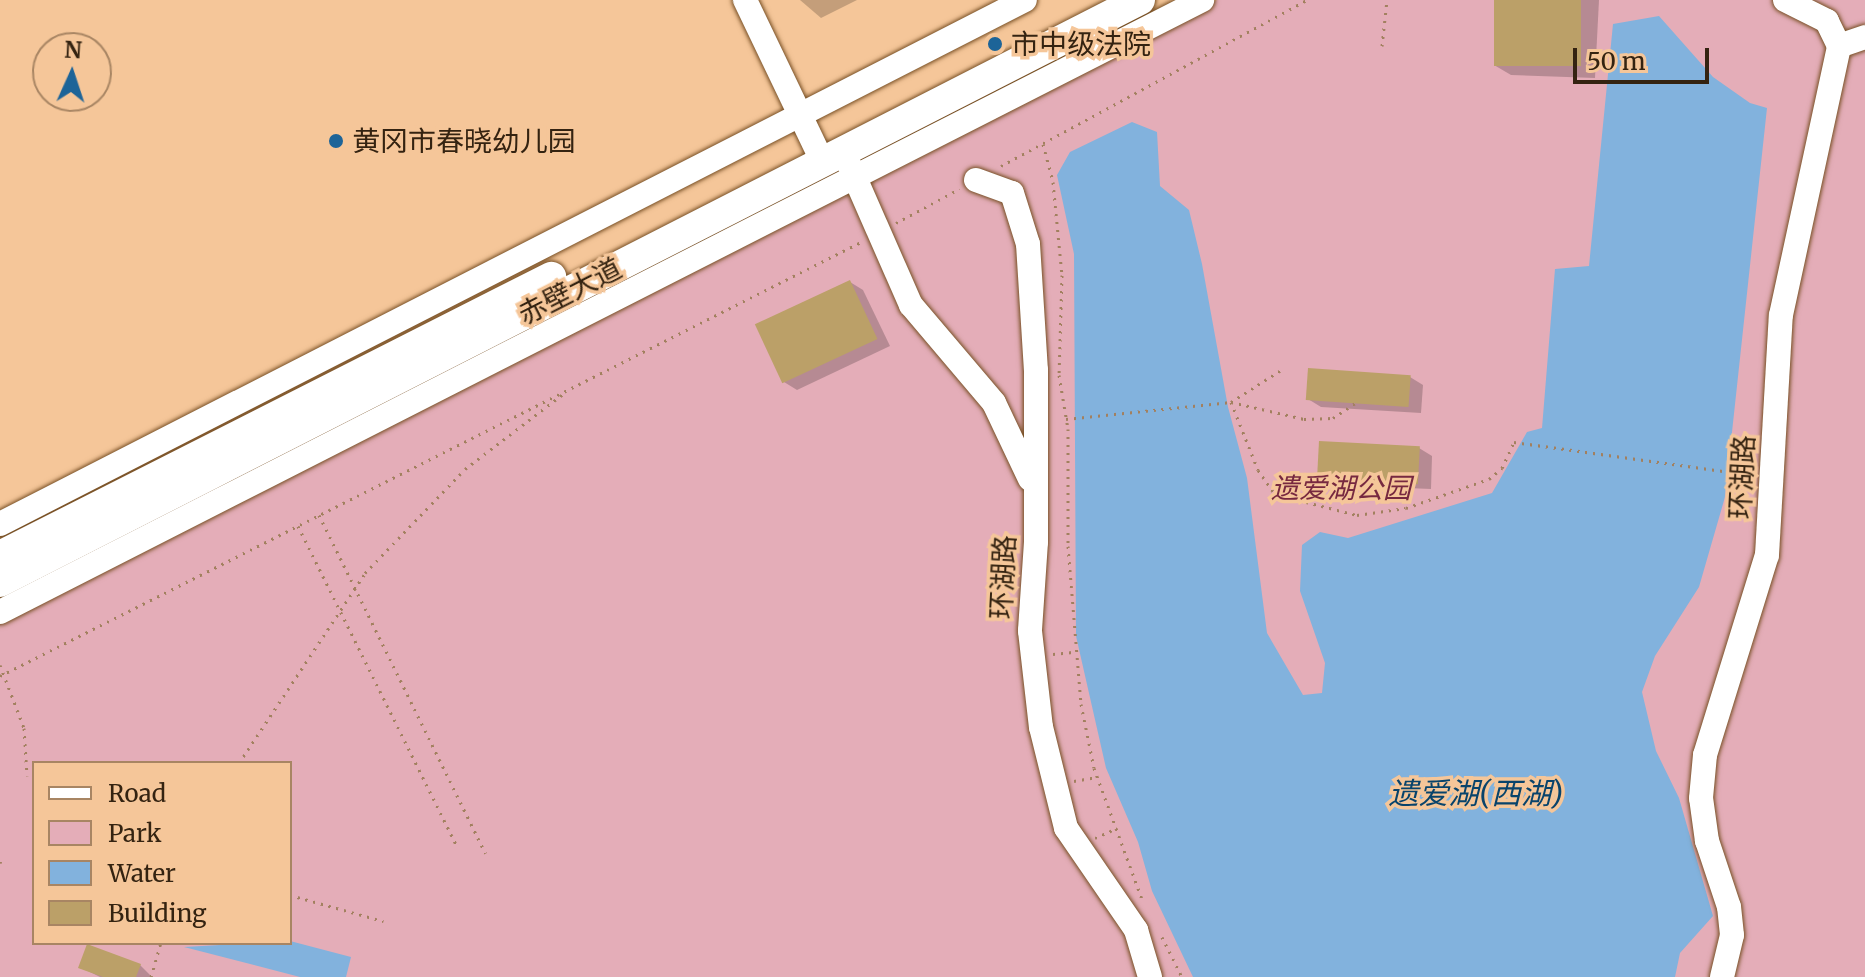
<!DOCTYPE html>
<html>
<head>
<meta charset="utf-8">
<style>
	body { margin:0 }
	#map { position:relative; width:1865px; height:977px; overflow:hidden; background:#f5c699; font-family:Merriweather,"Noto Sans SC",serif }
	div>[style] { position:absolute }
	.green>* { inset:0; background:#e4adb8 }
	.water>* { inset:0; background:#82b2dd }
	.shadow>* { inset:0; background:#0003 }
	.building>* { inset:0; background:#bba068; transform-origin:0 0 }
	.path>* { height:3px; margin-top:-1.5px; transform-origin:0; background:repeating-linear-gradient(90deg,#a2805f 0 2px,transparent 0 8px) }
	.roads { filter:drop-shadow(0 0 2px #785025) drop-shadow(0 0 2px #785025) }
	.minor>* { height:24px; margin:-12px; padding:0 12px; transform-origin:12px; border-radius:12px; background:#fff }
	.major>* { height:30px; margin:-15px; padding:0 15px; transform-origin:15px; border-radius:15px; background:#fff }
	.dots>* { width:22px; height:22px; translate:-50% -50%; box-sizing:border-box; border:4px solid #f5c699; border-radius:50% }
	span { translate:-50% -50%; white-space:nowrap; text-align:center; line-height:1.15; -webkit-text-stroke:7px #f5c699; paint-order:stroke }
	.poi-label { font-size:28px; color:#342311 }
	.left { translate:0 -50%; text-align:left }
	.street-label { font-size:28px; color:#342311 }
	.park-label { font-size:28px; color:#772940; font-style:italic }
	.water-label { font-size:30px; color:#08436b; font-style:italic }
	.legend { position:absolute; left:32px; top:761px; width:260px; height:184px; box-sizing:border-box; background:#f5c699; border:2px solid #a88563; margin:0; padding:10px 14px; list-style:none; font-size:24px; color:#342311 }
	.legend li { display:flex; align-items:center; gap:16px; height:40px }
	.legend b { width:40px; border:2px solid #a88563 }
	.north { position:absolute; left:32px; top:32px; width:80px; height:80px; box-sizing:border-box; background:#f5c699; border:2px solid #a88563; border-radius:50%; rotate:3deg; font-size:22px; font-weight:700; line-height:32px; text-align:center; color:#342311 }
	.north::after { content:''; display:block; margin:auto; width:28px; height:36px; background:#1d6498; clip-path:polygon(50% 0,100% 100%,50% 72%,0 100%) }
	.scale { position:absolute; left:1573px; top:48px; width:136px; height:36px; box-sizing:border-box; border:4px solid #342311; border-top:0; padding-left:10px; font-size:24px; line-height:28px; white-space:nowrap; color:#342311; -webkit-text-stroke:6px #f5c699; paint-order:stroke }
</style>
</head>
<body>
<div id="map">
	<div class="green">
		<div style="clip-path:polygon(evenodd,1217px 0,1865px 0,1865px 977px,0 977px,0 621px,1217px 0,34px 763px,290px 763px,290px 943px,34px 943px,34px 763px)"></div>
	</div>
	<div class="water">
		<div style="clip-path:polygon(1659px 16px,1713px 77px,1750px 103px,1767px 108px,1725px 497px,1699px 587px,1655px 656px,1642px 692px,1656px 751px,1679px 798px,1713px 916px,1680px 953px,1675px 977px,1193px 977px,1152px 891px,1138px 842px,1106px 768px,1076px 636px,1074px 254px,1057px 175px,1070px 152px,1132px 122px,1157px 132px,1160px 186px,1189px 210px,1202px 264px,1228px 407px,1247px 478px,1267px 633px,1303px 695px,1322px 693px,1325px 663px,1300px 591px,1302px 545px,1320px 532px,1348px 538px,1492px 493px,1527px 432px,1542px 428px,1555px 269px,1589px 266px,1613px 24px)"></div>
		<div style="clip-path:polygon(290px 941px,351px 957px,346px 977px,300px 977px,184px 947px)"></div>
	</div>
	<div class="shadow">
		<div style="clip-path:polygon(800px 0,857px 0,821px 18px)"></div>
		<div style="clip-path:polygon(1496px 0,1599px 0,1595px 78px,1511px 75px,1494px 65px)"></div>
		<div style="clip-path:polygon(850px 282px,863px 290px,890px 346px,797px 390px,784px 382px)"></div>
		<div style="clip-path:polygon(1410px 377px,1423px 385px,1421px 413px,1321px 407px,1308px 399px)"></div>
		<div style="clip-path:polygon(1419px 448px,1432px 456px,1431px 489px,1333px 485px,1320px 477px)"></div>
		<div style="clip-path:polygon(140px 965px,152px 977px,100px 977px,80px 967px)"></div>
	</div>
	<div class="building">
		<div style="left:1494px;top:0;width:87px;height:66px"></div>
		<div style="left:850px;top:280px;width:65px;height:105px;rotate:65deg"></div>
		<div style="left:1308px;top:368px;width:103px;height:32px;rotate:4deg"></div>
		<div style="left:1319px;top:441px;width:101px;height:38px;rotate:3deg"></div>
		<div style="clip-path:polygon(87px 944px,141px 964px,136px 977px,103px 977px,78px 968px)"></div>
	</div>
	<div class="path">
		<div style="left:1382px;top:46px;width:46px;rotate:-83.8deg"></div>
		<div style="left:1043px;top:144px;width:39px;rotate:75deg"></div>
		<div style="left:1053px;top:182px;width:93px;rotate:84.5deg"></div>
		<div style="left:1062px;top:275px;width:100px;rotate:91.7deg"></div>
		<div style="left:1059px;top:375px;width:55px;rotate:80.5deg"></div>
		<div style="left:1068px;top:429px;width:117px;rotate:90deg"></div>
		<div style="left:1068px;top:546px;width:159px;rotate:85.3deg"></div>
		<div style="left:1081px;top:704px;width:65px;rotate:78.5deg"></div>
		<div style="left:1094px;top:768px;width:140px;rotate:69.9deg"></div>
		<div style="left:1001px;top:166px;width:348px;rotate:-28.5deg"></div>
		<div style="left:896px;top:223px;width:72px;rotate:-28.4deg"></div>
		<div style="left:1231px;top:402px;width:73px;rotate:68.3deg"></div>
		<div style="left:1258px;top:470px;width:29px;rotate:55deg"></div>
		<div style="left:1275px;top:494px;width:85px;rotate:14.4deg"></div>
		<div style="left:1357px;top:515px;width:49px;rotate:-8.1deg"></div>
		<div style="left:1406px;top:508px;width:88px;rotate:-19.3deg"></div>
		<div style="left:1489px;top:479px;width:17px;rotate:-40deg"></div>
		<div style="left:1502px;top:468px;width:29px;rotate:-65deg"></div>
		<div style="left:1514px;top:442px;width:240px;rotate:7.9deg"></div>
		<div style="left:1231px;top:402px;width:59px;rotate:-32.6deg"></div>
		<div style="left:1066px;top:419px;width:166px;rotate:-5.9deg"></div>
		<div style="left:1231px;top:402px;width:75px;rotate:13.1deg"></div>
		<div style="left:1304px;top:419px;width:29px;rotate:-2deg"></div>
		<div style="left:1333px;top:418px;width:27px;rotate:-34deg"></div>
		<div style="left:319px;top:515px;width:377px;rotate:63.8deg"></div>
		<div style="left:298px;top:526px;width:355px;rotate:63.6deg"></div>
		<div style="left:1053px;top:654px;width:20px;rotate:-6deg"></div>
		<div style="left:0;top:665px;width:67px;rotate:69.1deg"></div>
		<div style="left:24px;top:728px;width:48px;rotate:86.4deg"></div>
		<div style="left:0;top:676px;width:964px;rotate:-26.75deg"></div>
		<div style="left:239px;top:763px;width:228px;rotate:-56.4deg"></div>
		<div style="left:365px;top:573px;width:144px;rotate:-46.1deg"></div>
		<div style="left:465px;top:469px;width:123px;rotate:-37.4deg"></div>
		<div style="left:1074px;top:781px;width:23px;rotate:-10deg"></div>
		<div style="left:1095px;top:838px;width:24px;rotate:-24deg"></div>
		<div style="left:0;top:863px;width:6px;rotate:-72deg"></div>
		<div style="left:290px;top:895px;width:97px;rotate:15.6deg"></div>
		<div style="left:1162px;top:937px;width:45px;rotate:63.4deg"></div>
		<div style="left:151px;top:977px;width:35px;rotate:-74deg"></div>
	</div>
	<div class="roads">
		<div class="minor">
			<div style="left:745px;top:0;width:178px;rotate:64.4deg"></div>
			<div style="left:1839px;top:46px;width:28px;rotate:-19deg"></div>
			<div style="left:849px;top:164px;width:154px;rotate:66.3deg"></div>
			<div style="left:911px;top:305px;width:128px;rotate:49.7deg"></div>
			<div style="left:994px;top:403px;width:84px;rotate:64.7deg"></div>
			<div style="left:976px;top:180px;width:38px;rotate:20deg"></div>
			<div style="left:1012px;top:193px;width:53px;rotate:72.6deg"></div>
			<div style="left:1028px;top:244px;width:126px;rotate:86.4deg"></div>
			<div style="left:1036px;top:370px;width:172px;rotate:90deg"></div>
			<div style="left:1036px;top:542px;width:89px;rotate:93.9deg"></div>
			<div style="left:1030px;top:631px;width:97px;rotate:83.5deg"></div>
			<div style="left:1041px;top:727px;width:104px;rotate:76.1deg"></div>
			<div style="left:1066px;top:828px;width:124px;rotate:55.5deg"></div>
			<div style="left:1136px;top:930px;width:49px;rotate:73.4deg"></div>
			<div style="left:0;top:524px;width:1151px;rotate:-27.08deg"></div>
			<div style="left:0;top:612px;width:1349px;rotate:-26.98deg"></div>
			<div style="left:1722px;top:977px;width:43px;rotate:-76.6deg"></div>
			<div style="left:1732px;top:935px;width:28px;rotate:-96deg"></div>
			<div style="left:1729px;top:907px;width:70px;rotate:-108.4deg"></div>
			<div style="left:1707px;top:841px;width:43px;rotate:-97.9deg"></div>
			<div style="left:1701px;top:798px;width:43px;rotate:-84.7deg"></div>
			<div style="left:1705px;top:755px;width:209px;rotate:-72.8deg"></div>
			<div style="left:1767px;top:555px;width:240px;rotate:-86.7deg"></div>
			<div style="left:1781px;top:315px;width:275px;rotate:-77.8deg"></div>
			<div style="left:1839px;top:46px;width:28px;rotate:-116deg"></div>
			<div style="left:1827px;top:21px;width:47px;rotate:-153.4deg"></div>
		</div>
		<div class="major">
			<div style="left:0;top:556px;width:618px;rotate:-26.86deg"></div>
			<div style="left:0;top:582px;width:1280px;rotate:-27.05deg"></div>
		</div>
	</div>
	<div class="dots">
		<div style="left:995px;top:44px;background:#1d6498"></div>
		<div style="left:336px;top:141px;background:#1d6498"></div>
	</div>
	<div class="poi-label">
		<span class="left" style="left:1011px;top:44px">市中级法院</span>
		<span class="left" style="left:352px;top:141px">黄冈市春晓幼儿园</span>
	</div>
	<div class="street-label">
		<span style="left:570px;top:291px;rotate:-27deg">赤壁大道</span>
		<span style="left:1742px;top:477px;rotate:-87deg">环湖路</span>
		<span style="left:1003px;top:577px;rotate:-87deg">环湖路</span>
	</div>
	<div class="park-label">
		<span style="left:1341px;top:488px">遗爱湖公园</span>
	</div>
	<div class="water-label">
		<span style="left:1476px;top:793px">遗爱湖(西湖)</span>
	</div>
	<ul class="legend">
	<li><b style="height:10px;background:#fff"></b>Road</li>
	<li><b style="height:22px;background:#e4adb8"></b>Park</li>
	<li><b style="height:22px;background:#82b2dd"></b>Water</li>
	<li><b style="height:22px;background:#bba068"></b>Building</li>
	</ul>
	<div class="north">N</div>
	<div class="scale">50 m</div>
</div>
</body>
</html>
